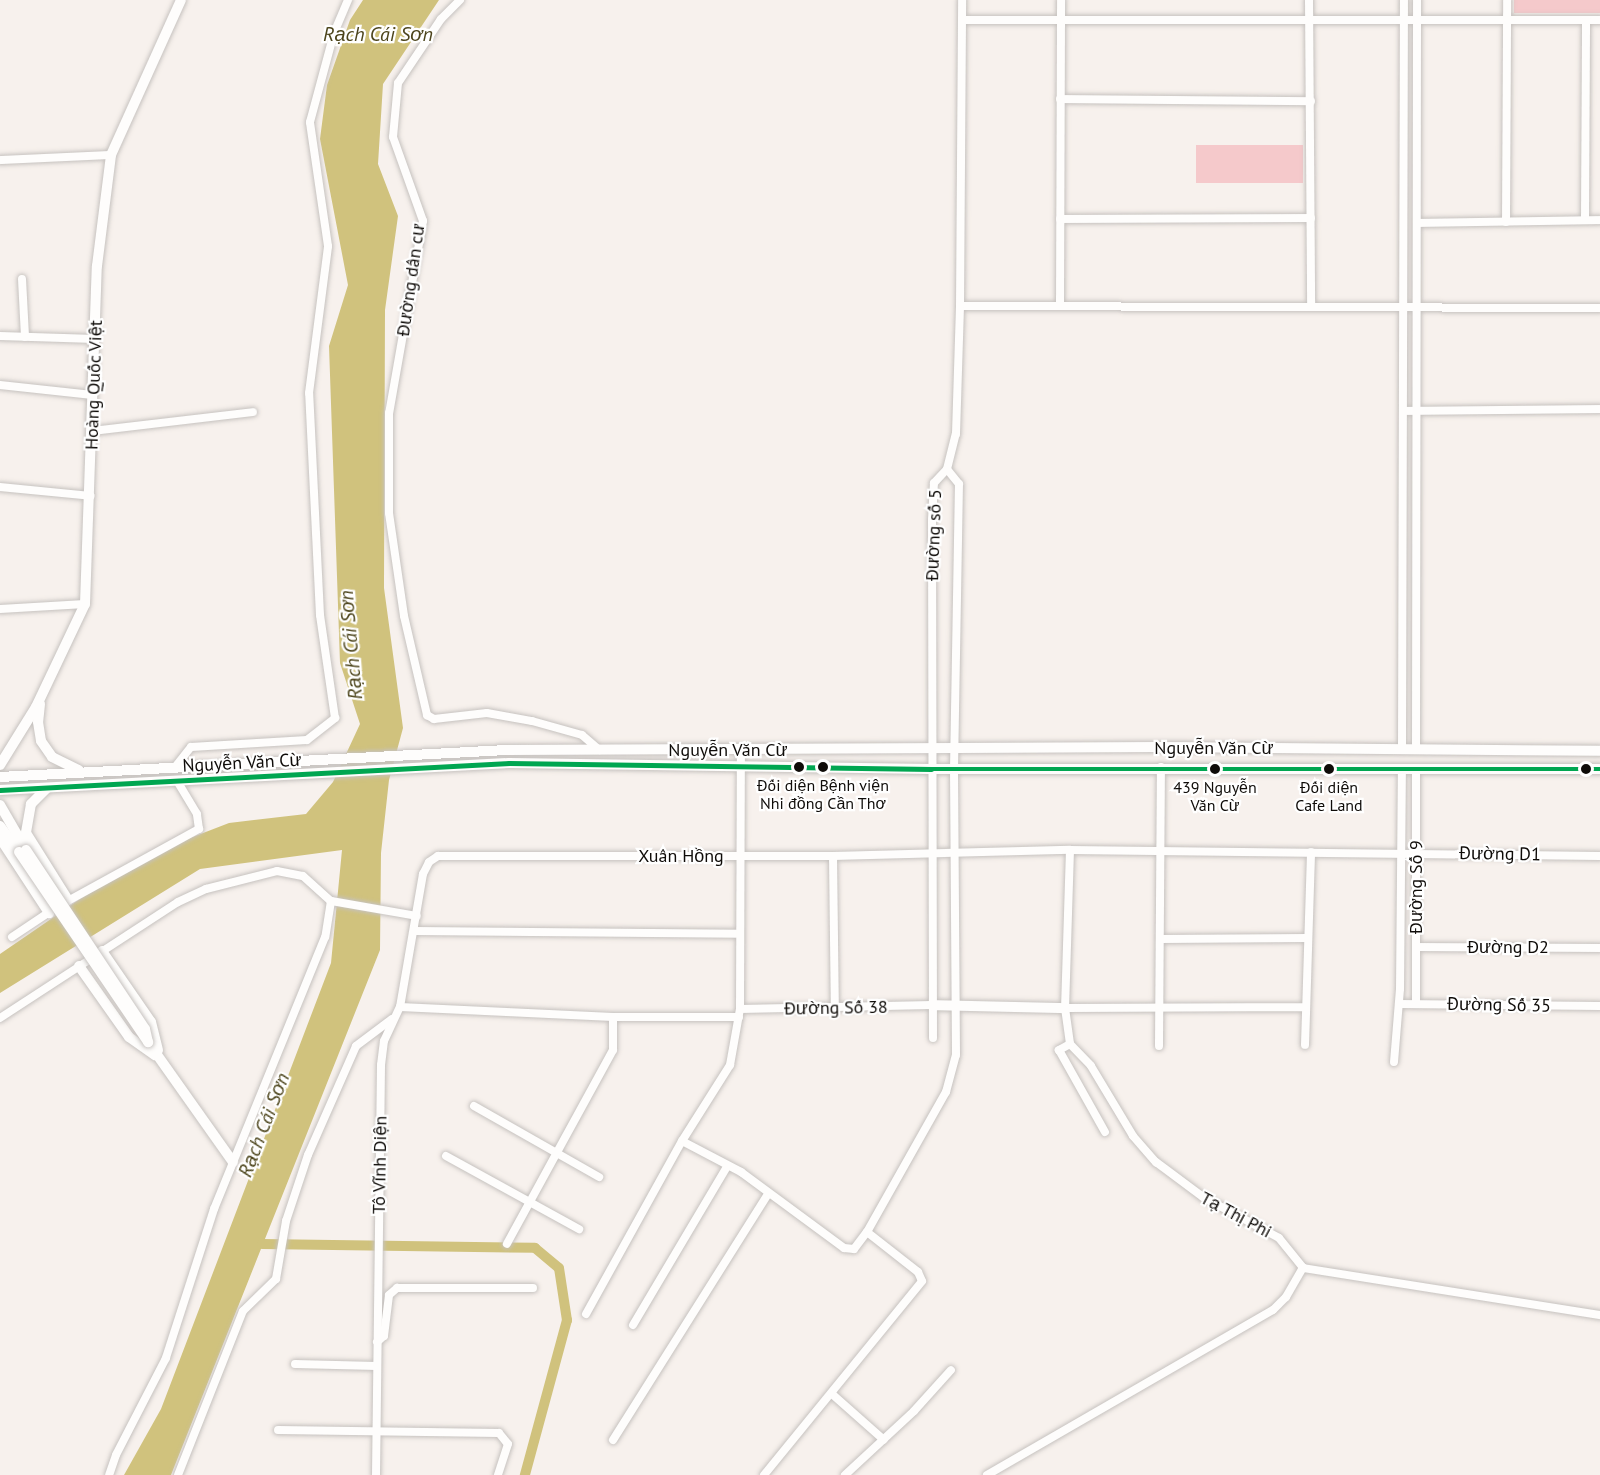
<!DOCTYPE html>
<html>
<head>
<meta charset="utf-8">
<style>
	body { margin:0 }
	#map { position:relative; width:1600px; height:1475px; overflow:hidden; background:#f7f1ed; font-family:"PT Sans",sans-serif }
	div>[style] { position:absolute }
	.green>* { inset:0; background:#f5c9cb; transform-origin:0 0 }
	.water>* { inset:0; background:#d0c27d }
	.canal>* { height:10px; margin:-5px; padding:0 5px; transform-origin:5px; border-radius:5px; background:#d0c27d }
	.roads { filter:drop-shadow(0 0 2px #c6c2bf) drop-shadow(0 0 2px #c6c2bf) }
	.street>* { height:8px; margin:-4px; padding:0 4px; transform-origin:4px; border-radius:4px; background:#fefdfc }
	.secondary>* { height:10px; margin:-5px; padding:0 5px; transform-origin:5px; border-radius:5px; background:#fefdfc }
	.bridges { filter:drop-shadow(0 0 2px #c6c2bf) drop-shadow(0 0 2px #c6c2bf) }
	.secondary-bridge>* { height:10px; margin:-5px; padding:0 5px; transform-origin:5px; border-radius:5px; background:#fefdfc }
	.bus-1>* { height:4.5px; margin:-2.25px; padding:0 2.25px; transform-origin:2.25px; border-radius:2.25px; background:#00a651 }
	.dots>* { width:16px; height:16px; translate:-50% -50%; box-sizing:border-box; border:3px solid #fff; border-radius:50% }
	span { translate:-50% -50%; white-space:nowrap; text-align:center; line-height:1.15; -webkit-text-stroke:4.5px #fff; paint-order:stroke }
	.bus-label { font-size:16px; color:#0f0c09 }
	.street-label { font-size:18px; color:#0f0c09 }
	.water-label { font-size:20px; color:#4d451c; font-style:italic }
</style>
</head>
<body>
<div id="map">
	<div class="green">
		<div style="left:1514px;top:0;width:86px;height:13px"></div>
		<div style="left:1196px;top:145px;width:107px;height:38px"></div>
	</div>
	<div class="water">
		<div style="clip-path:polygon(363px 0,439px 0,383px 84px,378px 164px,398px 216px,385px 310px,384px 588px,403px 728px,389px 780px,381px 853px,380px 950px,171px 1475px,124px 1475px,161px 1409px,331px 963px,342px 850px,200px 869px,0 993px,0 954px,141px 857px,229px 823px,306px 814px,333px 782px,360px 724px,340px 663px,329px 346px,348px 285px,320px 139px,327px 85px,350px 20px)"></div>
	</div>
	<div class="canal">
		<div style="left:262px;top:1244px;width:273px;rotate:0.8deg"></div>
		<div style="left:535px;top:1248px;width:31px;rotate:40deg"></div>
		<div style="left:559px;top:1268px;width:53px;rotate:81.3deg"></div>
		<div style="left:567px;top:1320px;width:161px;rotate:105.2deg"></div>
	</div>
	<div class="roads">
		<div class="street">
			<div style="left:460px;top:0;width:27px;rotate:135deg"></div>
			<div style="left:441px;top:19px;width:77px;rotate:123.9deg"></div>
			<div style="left:398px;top:83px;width:54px;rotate:95.3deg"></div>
			<div style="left:393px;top:137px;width:89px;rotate:70.3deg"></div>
			<div style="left:423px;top:221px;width:195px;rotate:100deg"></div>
			<div style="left:389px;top:413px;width:100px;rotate:90deg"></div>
			<div style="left:389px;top:513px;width:104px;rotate:81.7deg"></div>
			<div style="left:404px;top:616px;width:102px;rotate:76.9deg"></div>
			<div style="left:427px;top:715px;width:8px;rotate:30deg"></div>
			<div style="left:434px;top:719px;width:53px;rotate:-6.5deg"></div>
			<div style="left:487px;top:713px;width:46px;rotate:10.1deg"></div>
			<div style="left:532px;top:721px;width:52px;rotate:15.6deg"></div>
			<div style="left:582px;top:735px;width:23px;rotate:41deg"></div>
			<div style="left:1309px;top:0;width:305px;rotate:89.6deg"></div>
			<div style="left:962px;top:20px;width:638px"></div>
			<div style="left:1060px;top:99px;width:251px;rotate:0.5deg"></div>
			<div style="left:0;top:160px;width:111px;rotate:-2.6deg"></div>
			<div style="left:1060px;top:219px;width:251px;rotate:-0.2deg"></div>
			<div style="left:1585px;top:220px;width:200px;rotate:-89.7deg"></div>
			<div style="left:1506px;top:222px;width:222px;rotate:-89.7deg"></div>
			<div style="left:1419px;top:223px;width:181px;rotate:-0.9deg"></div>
			<div style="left:22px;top:279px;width:58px;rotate:87deg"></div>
			<div style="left:1060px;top:305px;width:305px;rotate:-89.8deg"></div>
			<div style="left:960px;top:306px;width:640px;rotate:0.18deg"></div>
			<div style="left:0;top:336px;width:95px;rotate:1.8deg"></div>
			<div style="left:0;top:385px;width:93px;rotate:6.2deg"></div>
			<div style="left:1403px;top:411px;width:197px;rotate:-0.6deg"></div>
			<div style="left:92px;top:431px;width:162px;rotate:-6.7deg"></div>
			<div style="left:947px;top:469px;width:36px;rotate:-76deg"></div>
			<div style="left:956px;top:434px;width:128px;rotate:-88.2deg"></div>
			<div style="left:960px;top:306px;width:306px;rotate:-89.6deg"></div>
			<div style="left:0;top:487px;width:91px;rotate:5.6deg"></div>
			<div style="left:0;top:609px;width:85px;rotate:-3.4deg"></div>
			<div style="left:1402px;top:749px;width:749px;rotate:-89.85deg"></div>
			<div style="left:1416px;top:749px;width:749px;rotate:-89.92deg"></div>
			<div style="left:176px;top:766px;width:24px;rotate:-52deg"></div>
			<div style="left:191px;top:747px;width:116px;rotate:-3.5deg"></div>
			<div style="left:307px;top:740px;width:36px;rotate:-38deg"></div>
			<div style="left:335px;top:718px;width:104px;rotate:-98.3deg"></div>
			<div style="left:320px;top:615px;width:222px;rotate:-92.8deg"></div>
			<div style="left:309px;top:393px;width:148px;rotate:-82.6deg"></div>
			<div style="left:328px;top:246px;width:125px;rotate:-98.3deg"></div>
			<div style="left:310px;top:122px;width:92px;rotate:-74.9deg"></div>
			<div style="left:334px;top:33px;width:36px;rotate:-67deg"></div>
			<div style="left:1416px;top:771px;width:233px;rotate:90deg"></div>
			<div style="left:1070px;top:850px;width:158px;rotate:91.8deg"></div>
			<div style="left:1065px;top:1008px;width:36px;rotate:82deg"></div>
			<div style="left:1070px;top:1044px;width:30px;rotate:46deg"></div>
			<div style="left:1091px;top:1066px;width:82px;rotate:59deg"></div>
			<div style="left:1133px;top:1136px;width:35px;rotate:49deg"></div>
			<div style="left:1156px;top:1162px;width:59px;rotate:36.7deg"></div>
			<div style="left:1203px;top:1197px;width:86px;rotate:28.3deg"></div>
			<div style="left:1279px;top:1238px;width:38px;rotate:51deg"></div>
			<div style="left:1303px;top:1268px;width:301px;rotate:9deg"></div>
			<div style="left:833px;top:856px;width:154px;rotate:89.3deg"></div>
			<div style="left:331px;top:901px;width:87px;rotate:9.9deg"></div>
			<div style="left:66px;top:902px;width:152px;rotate:-28.8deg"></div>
			<div style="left:199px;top:829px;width:15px;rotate:-98deg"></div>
			<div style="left:197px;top:814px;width:39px;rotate:-121deg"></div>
			<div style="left:414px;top:931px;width:326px;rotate:0.5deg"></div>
			<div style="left:12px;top:937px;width:47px;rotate:-33.7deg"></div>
			<div style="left:1160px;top:939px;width:148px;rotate:-0.4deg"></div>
			<div style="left:1416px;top:947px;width:184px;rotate:0.3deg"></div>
			<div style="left:1399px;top:1004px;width:201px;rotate:0.6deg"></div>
			<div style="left:400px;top:1007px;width:213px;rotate:2.7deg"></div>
			<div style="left:613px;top:1017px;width:33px;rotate:90deg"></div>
			<div style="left:613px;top:1050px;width:221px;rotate:118.7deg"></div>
			<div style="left:1065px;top:1008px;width:241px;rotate:-0.2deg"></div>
			<div style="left:740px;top:1009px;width:192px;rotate:-1.2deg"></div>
			<div style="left:613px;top:1017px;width:126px"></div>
			<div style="left:0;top:1018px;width:212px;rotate:-33.1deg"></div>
			<div style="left:178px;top:902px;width:31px;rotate:-25deg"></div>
			<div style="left:206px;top:889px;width:73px;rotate:-14.2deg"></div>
			<div style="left:277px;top:871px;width:26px;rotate:11deg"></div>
			<div style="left:303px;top:876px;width:38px;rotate:42deg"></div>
			<div style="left:331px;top:901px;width:36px;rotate:99deg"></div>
			<div style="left:325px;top:937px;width:294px;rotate:112.2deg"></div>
			<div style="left:214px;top:1209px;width:157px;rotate:107.9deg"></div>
			<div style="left:166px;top:1358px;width:109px;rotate:117.3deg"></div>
			<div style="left:116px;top:1455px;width:21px;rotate:109deg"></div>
			<div style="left:933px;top:1038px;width:518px;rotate:-90.11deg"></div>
			<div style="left:932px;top:520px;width:37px;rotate:-87deg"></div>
			<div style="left:934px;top:483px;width:19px;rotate:-47deg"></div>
			<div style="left:1070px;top:1044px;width:13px;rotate:151deg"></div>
			<div style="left:1059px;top:1050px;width:94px;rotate:60.7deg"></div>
			<div style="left:1305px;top:1045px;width:193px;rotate:-88.2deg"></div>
			<div style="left:1159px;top:1046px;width:279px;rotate:-89.6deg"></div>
			<div style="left:1394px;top:1062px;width:73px;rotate:-85.3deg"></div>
			<div style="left:1400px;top:989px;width:218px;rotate:-89.5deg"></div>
			<div style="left:474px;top:1106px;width:144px;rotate:29.6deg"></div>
			<div style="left:682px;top:1141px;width:90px;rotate:-57.7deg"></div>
			<div style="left:730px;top:1065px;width:57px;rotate:-79.9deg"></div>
			<div style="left:740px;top:1009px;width:259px;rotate:-89.8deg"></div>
			<div style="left:446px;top:1156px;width:152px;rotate:28.8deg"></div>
			<div style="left:586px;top:1314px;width:198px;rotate:-61deg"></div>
			<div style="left:682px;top:1141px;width:67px;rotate:27.7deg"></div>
			<div style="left:741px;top:1172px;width:128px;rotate:36.4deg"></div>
			<div style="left:844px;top:1248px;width:10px;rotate:6deg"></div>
			<div style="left:854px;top:1249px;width:21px;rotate:-53deg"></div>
			<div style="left:633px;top:1325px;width:184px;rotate:-59.3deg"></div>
			<div style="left:377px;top:1342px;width:9px;rotate:-41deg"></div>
			<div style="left:384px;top:1336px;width:41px;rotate:-83deg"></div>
			<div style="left:389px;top:1295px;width:11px;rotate:-41deg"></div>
			<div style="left:397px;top:1288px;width:136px"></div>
			<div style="left:295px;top:1364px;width:82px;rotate:1.4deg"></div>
			<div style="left:832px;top:1394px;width:69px;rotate:41.5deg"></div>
			<div style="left:278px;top:1430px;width:221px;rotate:0.8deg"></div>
			<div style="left:499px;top:1433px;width:14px;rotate:51deg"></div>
			<div style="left:508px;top:1444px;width:33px;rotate:108deg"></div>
			<div style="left:613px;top:1440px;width:291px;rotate:-57.8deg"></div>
			<div style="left:178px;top:1475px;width:176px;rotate:-68.4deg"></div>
			<div style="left:243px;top:1311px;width:46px;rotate:-44.1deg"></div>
			<div style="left:276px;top:1279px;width:59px;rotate:-80.2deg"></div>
			<div style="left:286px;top:1221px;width:70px;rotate:-71.6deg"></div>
			<div style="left:308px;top:1155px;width:119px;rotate:-66.2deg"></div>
			<div style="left:356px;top:1046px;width:45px;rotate:-36.9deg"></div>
			<div style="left:376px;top:1475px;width:410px;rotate:-89.3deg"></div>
			<div style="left:381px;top:1065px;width:24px;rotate:-83deg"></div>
			<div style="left:384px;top:1041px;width:38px;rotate:-65deg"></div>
			<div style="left:400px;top:1007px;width:135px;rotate:-80.2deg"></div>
			<div style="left:423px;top:874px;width:13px;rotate:-63deg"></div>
			<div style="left:429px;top:862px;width:11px;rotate:-34deg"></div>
			<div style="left:438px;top:856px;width:395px"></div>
			<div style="left:833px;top:856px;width:237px;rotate:-1.5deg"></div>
			<div style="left:1070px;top:850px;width:530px;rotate:0.65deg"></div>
			<div style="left:764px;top:1475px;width:250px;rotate:-50.8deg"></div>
			<div style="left:922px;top:1281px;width:10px;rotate:-114deg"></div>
			<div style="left:918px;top:1272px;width:65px;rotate:-141.9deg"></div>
			<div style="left:867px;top:1232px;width:161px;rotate:-60.6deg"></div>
			<div style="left:946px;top:1092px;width:38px;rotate:-75deg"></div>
			<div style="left:956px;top:1055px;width:286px;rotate:-90.4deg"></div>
			<div style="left:954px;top:769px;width:285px;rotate:-89deg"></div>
			<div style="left:959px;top:484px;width:19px;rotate:-129deg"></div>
			<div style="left:845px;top:1475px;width:94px;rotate:-42.8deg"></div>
			<div style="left:914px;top:1411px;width:55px;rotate:-47.9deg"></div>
			<div style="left:987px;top:1475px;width:330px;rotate:-30deg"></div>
			<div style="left:1273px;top:1310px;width:18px;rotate:-45deg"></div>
			<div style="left:1286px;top:1297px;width:34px;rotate:-60deg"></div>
		</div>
		<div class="secondary">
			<div style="left:40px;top:704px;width:18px;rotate:96deg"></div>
			<div style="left:38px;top:722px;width:19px;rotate:81deg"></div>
			<div style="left:41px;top:741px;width:19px;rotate:55deg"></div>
			<div style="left:52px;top:757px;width:30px;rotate:26deg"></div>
			<div style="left:0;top:765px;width:68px;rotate:-58.2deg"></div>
			<div style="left:36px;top:707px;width:114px;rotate:-64.6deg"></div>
			<div style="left:85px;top:604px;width:338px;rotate:-88deg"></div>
			<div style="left:97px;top:266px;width:112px;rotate:-82.8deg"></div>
			<div style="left:111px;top:155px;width:170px;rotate:-65.7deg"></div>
			<div style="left:0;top:777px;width:507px;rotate:-3.05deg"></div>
			<div style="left:506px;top:750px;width:655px;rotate:-0.26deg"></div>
			<div style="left:1161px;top:747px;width:439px;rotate:0.5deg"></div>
			<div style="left:47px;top:788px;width:23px;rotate:135deg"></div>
			<div style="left:31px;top:804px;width:29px;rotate:100deg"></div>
			<div style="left:26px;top:833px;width:79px;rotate:57.9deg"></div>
			<div style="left:0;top:790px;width:510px;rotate:-3.04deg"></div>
			<div style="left:509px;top:763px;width:422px;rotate:0.8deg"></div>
			<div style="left:931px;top:769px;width:669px"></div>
			<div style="left:0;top:805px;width:52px;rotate:60deg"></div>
			<div style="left:0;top:826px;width:32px;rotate:54deg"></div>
			<div style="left:0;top:838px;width:90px;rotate:56.8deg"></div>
			<div style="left:102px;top:951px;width:86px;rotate:55.4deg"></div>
			<div style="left:151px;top:1022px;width:29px;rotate:76deg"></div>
			<div style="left:79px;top:966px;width:87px;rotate:54.8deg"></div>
			<div style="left:129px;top:1037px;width:32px;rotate:35deg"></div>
			<div style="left:932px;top:1005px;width:133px;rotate:1.3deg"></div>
			<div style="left:148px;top:1042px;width:147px;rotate:54.7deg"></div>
		</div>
	</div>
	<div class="bridges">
		<div class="secondary-bridge">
			<div style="left:19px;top:852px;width:230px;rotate:55.8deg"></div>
			<div style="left:148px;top:1042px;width:13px;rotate:-103deg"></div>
			<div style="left:145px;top:1029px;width:215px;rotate:-123.6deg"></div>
		</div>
	</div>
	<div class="bus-1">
		<div style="left:0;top:790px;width:510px;rotate:-3.04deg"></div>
		<div style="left:509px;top:763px;width:422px;rotate:0.8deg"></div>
		<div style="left:931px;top:769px;width:669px"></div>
	</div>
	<div class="dots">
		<div style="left:799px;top:767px;background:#0f0c09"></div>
		<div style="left:823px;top:767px;background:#0f0c09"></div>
		<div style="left:1215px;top:769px;background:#0f0c09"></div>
		<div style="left:1329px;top:769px;background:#0f0c09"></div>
		<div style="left:1586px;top:769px;background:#0f0c09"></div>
	</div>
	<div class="bus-label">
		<span style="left:823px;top:794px">Đối diện Bệnh viện<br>Nhi đồng Cần Thơ</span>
		<span style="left:1215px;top:796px">439 Nguyễn<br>Văn Cừ</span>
		<span style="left:1329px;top:796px">Đối diện<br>Cafe Land</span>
	</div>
	<div class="street-label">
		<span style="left:411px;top:280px;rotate:-82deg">Đường dân cư</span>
		<span style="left:94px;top:385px;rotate:-88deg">Hoàng Quốc Việt</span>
		<span style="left:934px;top:535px;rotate:-88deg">Đường số 5</span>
		<span style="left:1214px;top:748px">Nguyễn Văn Cừ</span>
		<span style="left:728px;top:750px">Nguyễn Văn Cừ</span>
		<span style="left:242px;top:763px;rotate:-3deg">Nguyễn Văn Cừ</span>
		<span style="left:1500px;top:854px;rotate:1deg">Đường D1</span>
		<span style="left:681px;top:856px">Xuân Hồng</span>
		<span style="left:1416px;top:887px;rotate:-90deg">Đường Số 9</span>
		<span style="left:1508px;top:947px">Đường D2</span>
		<span style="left:1499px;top:1005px;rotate:1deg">Đường Số 35</span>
		<span style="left:836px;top:1008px;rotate:-1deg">Đường Số 38</span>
		<span style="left:380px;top:1165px;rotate:-89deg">Tô Vĩnh Diện</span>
		<span style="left:1236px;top:1215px;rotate:28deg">Tạ Thị Phi</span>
	</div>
	<div class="water-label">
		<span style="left:378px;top:34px">Rạch Cái Sơn</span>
		<span style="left:351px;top:645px;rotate:-95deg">Rạch Cái Sơn</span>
		<span style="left:264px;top:1125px;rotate:-69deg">Rạch Cái Sơn</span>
	</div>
</div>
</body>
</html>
